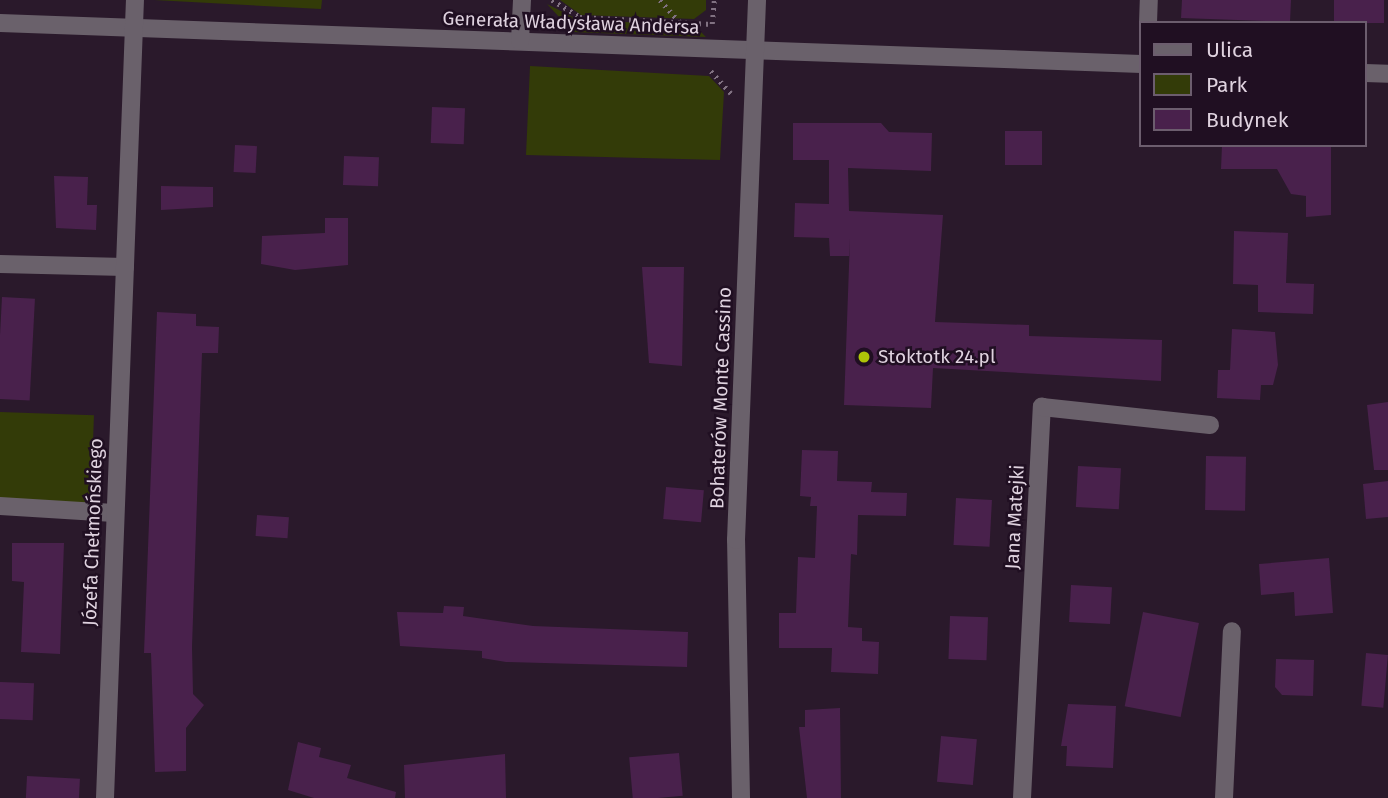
<!DOCTYPE html>
<html>
<head>
<meta charset="utf-8">
<style>
	body { margin:0 }
	#map { position:relative; width:1388px; height:798px; overflow:hidden; background:#2a192b; font-family:"Fira Sans",sans-serif }
	div>[style] { position:absolute }
	.green>* { inset:0; background:#333b08; transform-origin:0 0 }
	.building>* { inset:0; background:#49214c; transform-origin:0 0 }
	.path>* { height:4.5px; margin-top:-2.25px; transform-origin:0; background:repeating-linear-gradient(90deg,#817282 0 2px,transparent 0 7px) }
	.minor>* { height:18px; margin:-9px; padding:0 9px; transform-origin:9px; border-radius:9px; background:#6a616b }
	.dots>* { width:19px; height:19px; translate:-50% -50%; box-sizing:border-box; border:4px solid #200f22; border-radius:50% }
	span { translate:-50% -50%; white-space:nowrap; text-align:center; line-height:1.15; -webkit-text-stroke:5px #200f22; paint-order:stroke }
	.street-label { font-size:19px; color:#dfd2df }
	.poi-label { font-size:19px; color:#dfd2df }
	.left { translate:0 -50%; text-align:left }
	.legend { position:absolute; left:1139px; top:21px; width:228px; height:126px; box-sizing:border-box; background:#200f22; border:2px solid #6c5d6e; margin:0; padding:9px 12px; list-style:none; font-size:21px; color:#dfd2df }
	.legend li { display:flex; align-items:center; gap:14px; height:35px }
	.legend b { width:35px; border:2px solid #6c5d6e }
</style>
</head>
<body>
<div id="map">
	<div class="green">
		<div style="clip-path:polygon(154px 0,322px 0,321px 9px)"></div>
		<div style="clip-path:polygon(560px 0,706px 0,706px 10px,694px 19px,581px 15px)"></div>
		<div style="clip-path:polygon(547px 4px,579px 20px,694px 25px,706px 37px,573px 32px)"></div>
		<div style="clip-path:polygon(530px 66px,709px 76px,724px 92px,720px 160px,526px 155px)"></div>
		<div style="left:0;top:412px;width:94px;height:90px;rotate:2deg"></div>
	</div>
	<div class="building">
		<div style="clip-path:polygon(1182px 0,1291px 0,1290px 22px,1181px 18px)"></div>
		<div style="left:1334px;top:0;width:50px;height:23px"></div>
		<div style="left:432px;top:107px;width:33px;height:36px;rotate:2deg"></div>
		<div style="clip-path:polygon(793px 123px,881px 123px,889px 132px,932px 133px,931px 171px,848px 168px,849px 211px,943px 215px,935px 322px,1029px 325px,1029px 336px,1162px 340px,1161px 381px,933px 368px,931px 408px,844px 405px,850px 238px,849px 256px,830px 256px,829px 238px,794px 237px,795px 203px,829px 204px,829px 160px,793px 160px)"></div>
		<div style="left:1005px;top:131px;width:37px;height:34px"></div>
		<div style="left:235px;top:145px;width:22px;height:27px;rotate:3deg"></div>
		<div style="clip-path:polygon(1222px 145px,1331px 145px,1331px 215px,1306px 217px,1306px 196px,1291px 194px,1277px 169px,1221px 169px)"></div>
		<div style="left:344px;top:156px;width:35px;height:29px;rotate:2deg"></div>
		<div style="clip-path:polygon(54px 176px,88px 177px,87px 205px,97px 205px,96px 230px,56px 228px)"></div>
		<div style="clip-path:polygon(161px 186px,213px 187px,213px 207px,161px 210px)"></div>
		<div style="clip-path:polygon(325px 218px,348px 218px,348px 265px,295px 270px,261px 264px,262px 236px,325px 233px)"></div>
		<div style="clip-path:polygon(1234px 231px,1288px 233px,1286px 283px,1314px 284px,1313px 314px,1258px 312px,1258px 285px,1233px 284px)"></div>
		<div style="clip-path:polygon(642px 267px,684px 267px,682px 366px,649px 363px)"></div>
		<div style="left:2px;top:297px;width:33px;height:102px;rotate:3deg"></div>
		<div style="clip-path:polygon(157px 312px,196px 314px,196px 326px,219px 327px,218px 353px,202px 353px,192px 647px,193px 694px,204px 705px,186px 728px,186px 771px,155px 772px,151px 653px,144px 653px)"></div>
		<div style="clip-path:polygon(1232px 329px,1275px 332px,1278px 365px,1273px 385px,1261px 385px,1260px 400px,1217px 398px,1218px 370px,1230px 370px)"></div>
		<div style="clip-path:polygon(1388px 402px,1388px 470px,1374px 470px,1367px 405px)"></div>
		<div style="clip-path:polygon(802px 450px,838px 451px,837px 481px,872px 482px,871px 492px,907px 493px,906px 516px,858px 515px,857px 555px,851px 554px,848px 627px,862px 628px,862px 641px,879px 642px,878px 674px,831px 672px,832px 648px,779px 648px,779px 613px,796px 613px,798px 557px,815px 558px,817px 506px,810px 506px,811px 497px,800px 496px)"></div>
		<div style="left:1206px;top:456px;width:40px;height:54px;rotate:1deg"></div>
		<div style="left:1078px;top:466px;width:43px;height:41px;rotate:3deg"></div>
		<div style="clip-path:polygon(1388px 481px,1388px 517px,1366px 519px,1363px 484px)"></div>
		<div style="left:666px;top:487px;width:38px;height:32px;rotate:5deg"></div>
		<div style="left:956px;top:498px;width:36px;height:47px;rotate:3deg"></div>
		<div style="left:257px;top:515px;width:32px;height:21px;rotate:4deg"></div>
		<div style="clip-path:polygon(12px 543px,64px 543px,60px 654px,21px 652px,24px 582px,12px 581px)"></div>
		<div style="clip-path:polygon(1329px 558px,1333px 613px,1295px 616px,1294px 592px,1261px 595px,1259px 564px)"></div>
		<div style="left:1071px;top:585px;width:41px;height:37px;rotate:3deg"></div>
		<div style="clip-path:polygon(444px 606px,464px 607px,463px 616px,533px 626px,688px 632px,687px 667px,506px 662px,482px 658px,482px 651px,400px 646px,397px 612px,443px 613px)"></div>
		<div style="left:1143px;top:612px;width:57px;height:96px;rotate:11deg"></div>
		<div style="left:950px;top:616px;width:38px;height:43px;rotate:2deg"></div>
		<div style="left:1366px;top:653px;width:22px;height:53px;rotate:5deg"></div>
		<div style="clip-path:polygon(1276px 659px,1314px 660px,1313px 696px,1282px 695px,1275px 687px)"></div>
		<div style="left:0;top:682px;width:34px;height:37px;rotate:2deg"></div>
		<div style="clip-path:polygon(1068px 704px,1116px 706px,1113px 768px,1066px 766px,1067px 746px,1061px 746px)"></div>
		<div style="clip-path:polygon(840px 708px,841px 798px,807px 798px,799px 727px,805px 727px,805px 710px)"></div>
		<div style="left:941px;top:736px;width:36px;height:46px;rotate:5deg"></div>
		<div style="clip-path:polygon(298px 742px,321px 748px,319px 757px,351px 765px,347px 778px,396px 792px,395px 798px,314px 798px,288px 790px)"></div>
		<div style="left:679px;top:753px;width:43px;height:50px;rotate:85deg"></div>
		<div style="clip-path:polygon(505px 754px,506px 798px,405px 798px,404px 765px)"></div>
		<div style="left:27px;top:776px;width:53px;height:22px;rotate:3deg"></div>
	</div>
	<div class="path">
		<div style="left:552px;top:0;width:33px;rotate:31deg"></div>
		<div style="left:580px;top:17px;width:132px;rotate:3deg"></div>
		<div style="left:660px;top:0;width:30px;rotate:48deg"></div>
		<div style="left:712px;top:24px;width:24px;rotate:-85deg"></div>
		<div style="left:711px;top:71px;width:30px;rotate:48deg"></div>
	</div>
	<div class="minor">
		<div style="left:0;top:23px;width:1142px;rotate:2.06deg"></div>
		<div style="left:1148px;top:23px;width:23px;rotate:-88deg"></div>
		<div style="left:520px;top:41px;width:41px;rotate:-87.2deg"></div>
		<div style="left:1365px;top:73px;width:23px;rotate:2deg"></div>
		<div style="left:0;top:264px;width:125px;rotate:1.4deg"></div>
		<div style="left:0;top:506px;width:114px;rotate:3.5deg"></div>
		<div style="left:105px;top:798px;width:799px;rotate:-87.85deg"></div>
		<div style="left:741px;top:798px;width:258px;rotate:-91.1deg"></div>
		<div style="left:736px;top:540px;width:540px;rotate:-87.77deg"></div>
		<div style="left:1022px;top:798px;width:392px;rotate:-87.1deg"></div>
		<div style="left:1042px;top:407px;width:169px;rotate:6.1deg"></div>
		<div style="left:1224px;top:798px;width:167px;rotate:-87.3deg"></div>
	</div>
	<div class="dots">
		<div style="left:864px;top:357px;background:#aec508"></div>
	</div>
	<div class="street-label">
		<span style="left:571px;top:23px;rotate:2deg">Generała Władysława Andersa</span>
		<span style="left:721px;top:398px;rotate:-88deg">Bohaterów Monte Cassino</span>
		<span style="left:1015px;top:517px;rotate:-87deg">Jana Matejki</span>
		<span style="left:93px;top:532px;rotate:-88deg">Józefa Chełmońskiego</span>
	</div>
	<div class="poi-label">
		<span class="left" style="left:878px;top:357px">Stoktotk 24.pl</span>
	</div>
	<ul class="legend">
	<li><b style="height:9px;background:#6a616b"></b>Ulica</li>
	<li><b style="height:19px;background:#333b08"></b>Park</li>
	<li><b style="height:19px;background:#49214c"></b>Budynek</li>
	</ul>
</div>
</body>
</html>
